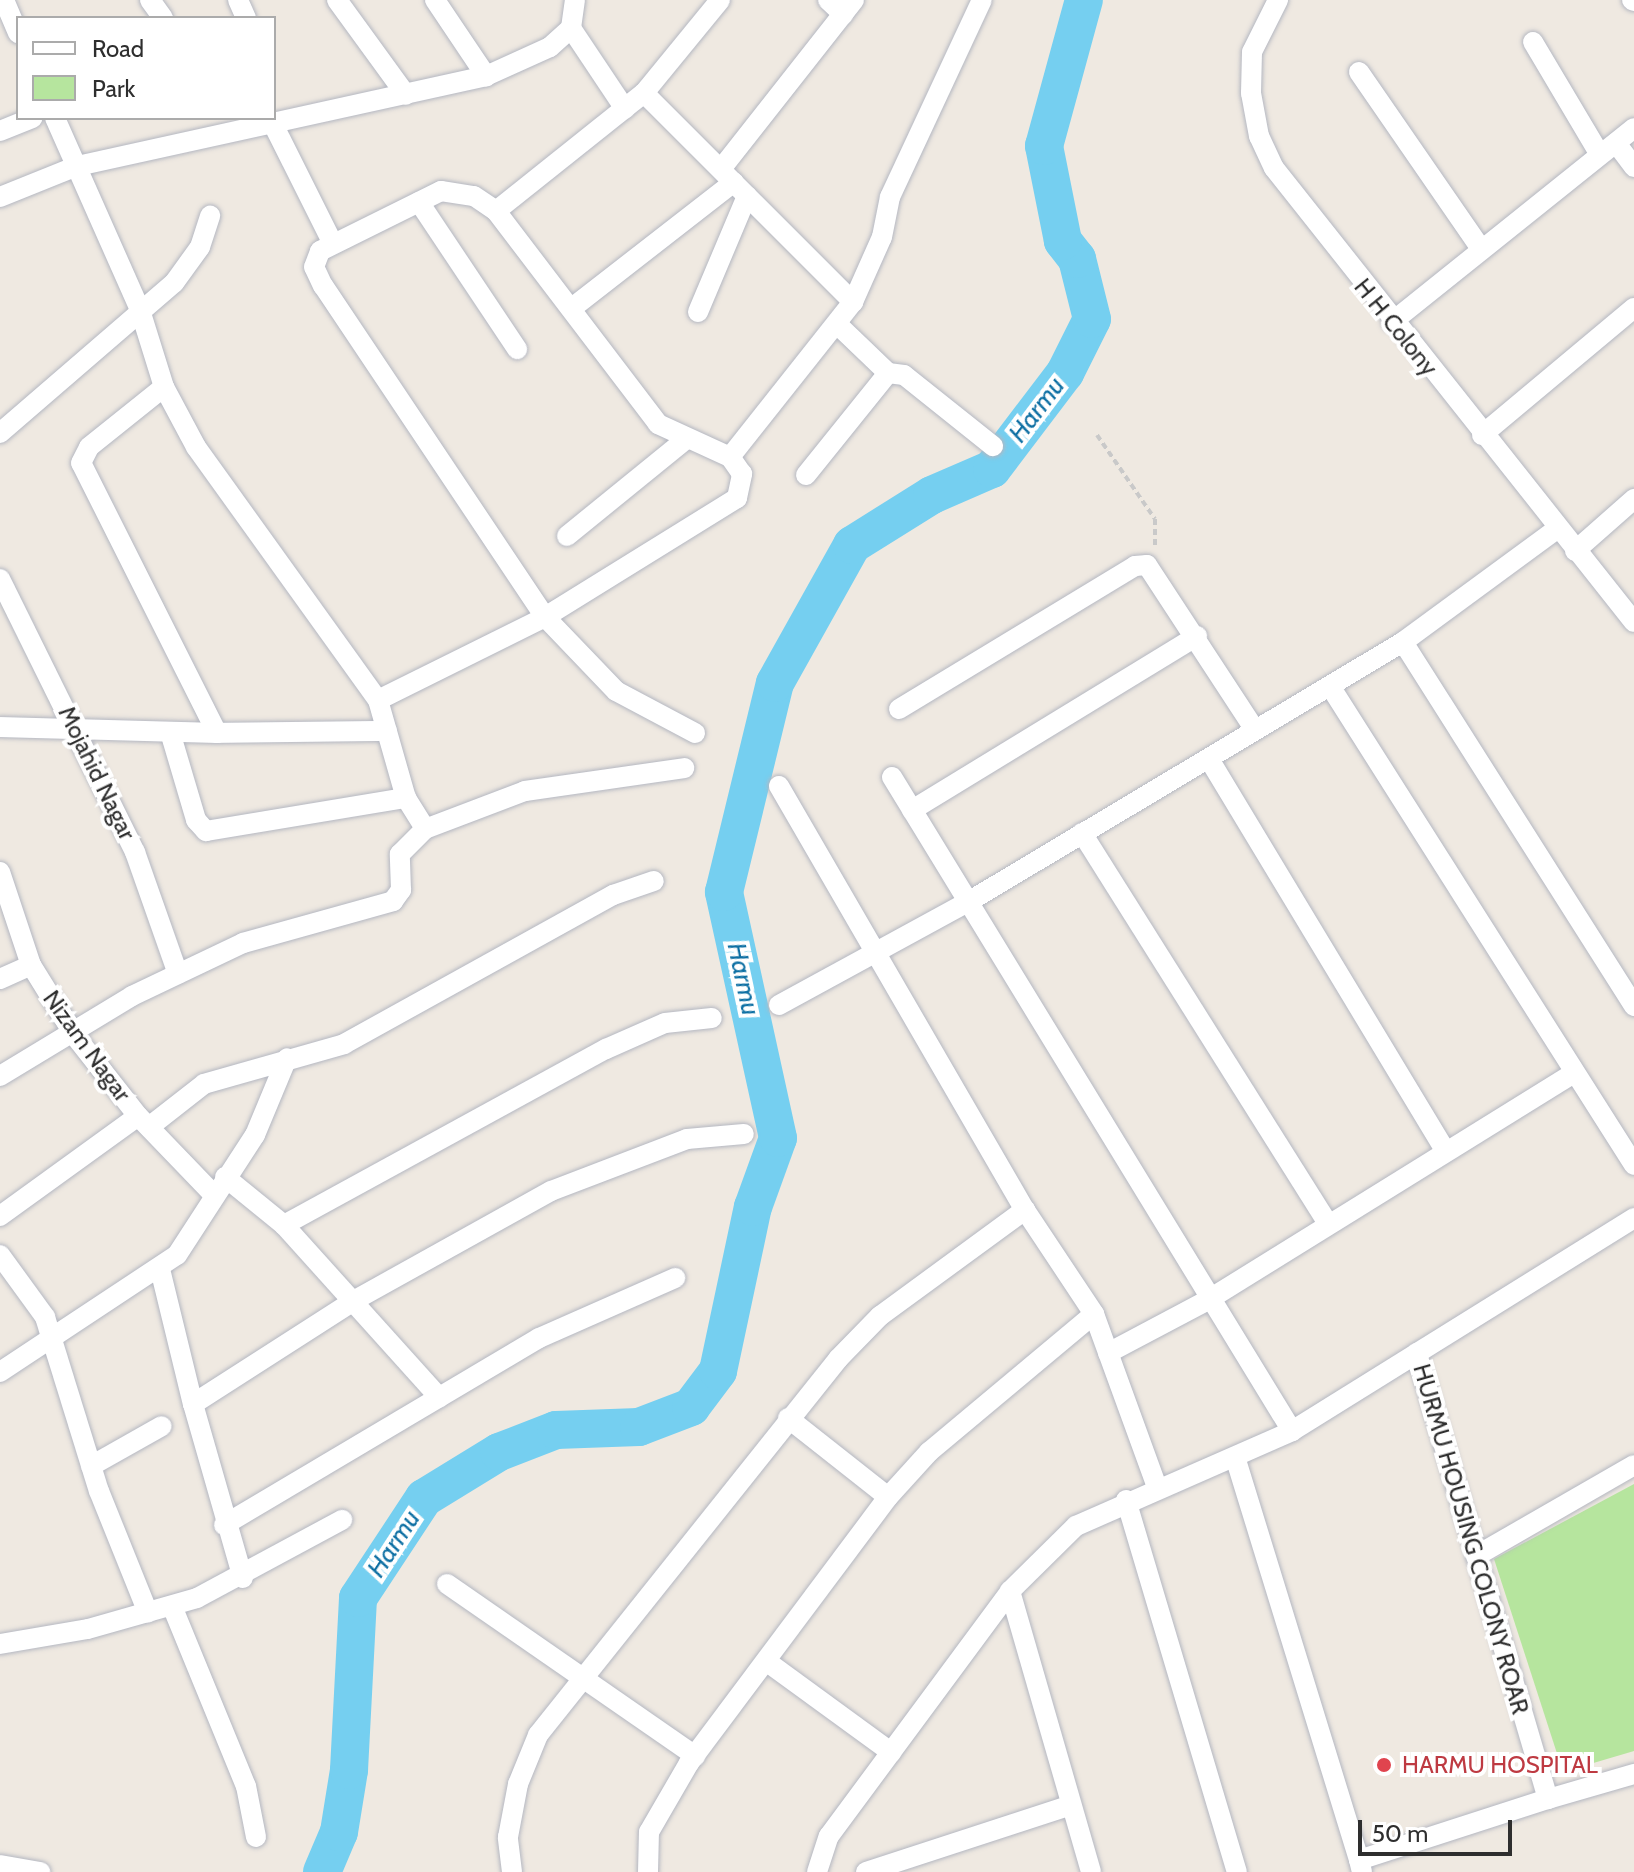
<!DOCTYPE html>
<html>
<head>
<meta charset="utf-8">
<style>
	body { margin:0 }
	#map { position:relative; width:1634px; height:1872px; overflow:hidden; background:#efe9e1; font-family:Cabin,sans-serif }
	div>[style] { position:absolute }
	.green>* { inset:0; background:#b6e59e }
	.river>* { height:38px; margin:-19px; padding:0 19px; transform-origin:19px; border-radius:19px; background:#75cff0 }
	.path>* { height:4px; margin-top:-2px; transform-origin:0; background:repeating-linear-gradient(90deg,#c9c9c9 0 6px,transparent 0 10px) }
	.roads { filter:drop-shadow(0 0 2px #b4b7c1) drop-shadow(0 0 2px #b4b7c1) }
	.minor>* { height:20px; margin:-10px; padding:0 10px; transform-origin:10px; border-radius:10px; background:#fff }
	.dots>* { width:22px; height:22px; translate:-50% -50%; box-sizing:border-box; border:4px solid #fff; border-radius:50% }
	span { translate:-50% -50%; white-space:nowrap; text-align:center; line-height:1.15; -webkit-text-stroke:8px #fff; paint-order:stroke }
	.street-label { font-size:24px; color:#2e2e2e }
	.health-label { font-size:24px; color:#be3a42 }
	.left { translate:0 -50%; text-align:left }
	.water-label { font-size:26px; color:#0d6fa3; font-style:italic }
	.legend { position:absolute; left:16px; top:16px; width:260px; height:104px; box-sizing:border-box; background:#fff; border:2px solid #ababab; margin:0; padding:10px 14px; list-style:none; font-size:24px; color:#2e2e2e }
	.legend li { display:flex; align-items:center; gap:16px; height:40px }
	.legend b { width:40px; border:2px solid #ababab }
	.scale { position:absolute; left:1358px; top:1820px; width:154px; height:36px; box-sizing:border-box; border:4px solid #2e2e2e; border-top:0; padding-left:10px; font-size:24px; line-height:28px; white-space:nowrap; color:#2e2e2e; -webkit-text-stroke:6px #fff; paint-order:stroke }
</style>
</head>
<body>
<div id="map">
	<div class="green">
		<div style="clip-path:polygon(1634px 1484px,1634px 1751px,1563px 1772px,1494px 1559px)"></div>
	</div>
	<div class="river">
		<div style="left:322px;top:1872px;width:43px;rotate:-67deg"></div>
		<div style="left:339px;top:1832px;width:63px;rotate:-80.8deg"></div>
		<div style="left:349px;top:1770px;width:172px;rotate:-87deg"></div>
		<div style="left:358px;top:1598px;width:120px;rotate:-56.6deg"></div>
		<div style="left:424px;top:1498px;width:88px;rotate:-31.5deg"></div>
		<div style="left:499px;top:1452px;width:61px;rotate:-21.1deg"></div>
		<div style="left:556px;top:1430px;width:83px;rotate:-2.1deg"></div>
		<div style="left:639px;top:1427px;width:56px;rotate:-21deg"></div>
		<div style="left:691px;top:1407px;width:45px;rotate:-53.1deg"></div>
		<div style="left:718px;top:1371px;width:168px;rotate:-78deg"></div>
		<div style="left:753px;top:1207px;width:73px;rotate:-70.1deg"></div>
		<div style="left:778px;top:1138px;width:252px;rotate:-102.4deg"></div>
		<div style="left:724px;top:892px;width:215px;rotate:-76.3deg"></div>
		<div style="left:775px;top:683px;width:158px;rotate:-60.8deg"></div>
		<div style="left:852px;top:545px;width:94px;rotate:-32deg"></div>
		<div style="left:932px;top:495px;width:65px;rotate:-23.4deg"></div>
		<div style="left:992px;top:469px;width:121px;rotate:-52.8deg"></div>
		<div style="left:1065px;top:373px;width:60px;rotate:-63.4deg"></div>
		<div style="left:1092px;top:319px;width:62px;rotate:-104deg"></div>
		<div style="left:1077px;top:259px;width:23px;rotate:-128deg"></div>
		<div style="left:1063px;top:241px;width:97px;rotate:-101.3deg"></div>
		<div style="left:1044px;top:146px;width:151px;rotate:-74.7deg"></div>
	</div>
	<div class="path">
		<div style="left:1097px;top:435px;width:102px;rotate:55.4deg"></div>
		<div style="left:1155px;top:519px;width:29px;rotate:90deg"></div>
	</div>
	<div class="roads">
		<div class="minor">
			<div style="left:4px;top:0;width:36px;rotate:67deg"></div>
			<div style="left:150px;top:0;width:22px;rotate:54deg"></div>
			<div style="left:238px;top:0;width:20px;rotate:66deg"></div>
			<div style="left:337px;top:0;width:117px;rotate:54deg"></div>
			<div style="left:435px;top:0;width:92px;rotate:56.1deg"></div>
			<div style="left:828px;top:0;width:21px;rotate:43deg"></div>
			<div style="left:1278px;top:0;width:58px;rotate:116.6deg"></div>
			<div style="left:1252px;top:52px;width:41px;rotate:91.4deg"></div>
			<div style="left:1251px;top:93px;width:44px;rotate:79.5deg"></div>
			<div style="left:1259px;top:136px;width:35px;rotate:65deg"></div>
			<div style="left:1274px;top:168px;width:579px;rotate:51.59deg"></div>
			<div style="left:1632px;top:0;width:2px;rotate:27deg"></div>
			<div style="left:571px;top:28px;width:97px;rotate:56.3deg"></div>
			<div style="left:1533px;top:42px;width:131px;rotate:59.3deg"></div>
			<div style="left:1359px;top:72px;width:216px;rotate:55.4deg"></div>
			<div style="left:644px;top:93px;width:296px;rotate:45deg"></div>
			<div style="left:55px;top:118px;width:210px;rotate:66.1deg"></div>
			<div style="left:140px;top:310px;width:81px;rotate:72.7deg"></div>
			<div style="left:164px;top:387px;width:68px;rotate:61.9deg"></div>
			<div style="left:196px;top:447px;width:312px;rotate:54.3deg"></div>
			<div style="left:378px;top:700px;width:102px;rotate:74.1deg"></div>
			<div style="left:406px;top:798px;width:36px;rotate:58deg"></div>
			<div style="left:273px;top:124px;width:132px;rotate:63.4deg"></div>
			<div style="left:0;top:131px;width:35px;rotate:-22deg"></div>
			<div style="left:1616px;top:143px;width:30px;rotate:53deg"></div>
			<div style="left:721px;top:169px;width:215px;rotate:-51.8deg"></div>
			<div style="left:0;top:197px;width:83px;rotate:-21.9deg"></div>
			<div style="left:77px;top:166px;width:419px;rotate:-12.4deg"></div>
			<div style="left:486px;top:76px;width:70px;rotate:-24.4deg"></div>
			<div style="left:550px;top:47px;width:28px;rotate:-42deg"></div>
			<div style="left:571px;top:28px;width:28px;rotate:-82deg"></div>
			<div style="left:419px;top:202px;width:177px;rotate:56.3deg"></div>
			<div style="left:496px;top:211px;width:189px;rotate:-38.6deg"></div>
			<div style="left:644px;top:93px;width:120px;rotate:-50.7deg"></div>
			<div style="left:572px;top:308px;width:205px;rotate:-37.9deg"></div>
			<div style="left:698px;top:312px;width:126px;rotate:-67.1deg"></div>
			<div style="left:1392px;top:322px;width:310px;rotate:-38.7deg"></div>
			<div style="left:838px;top:325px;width:69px;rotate:43.8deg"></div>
			<div style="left:888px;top:373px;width:16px;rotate:7deg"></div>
			<div style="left:904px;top:375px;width:114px;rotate:38.6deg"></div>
			<div style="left:0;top:433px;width:230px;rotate:-40.8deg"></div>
			<div style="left:174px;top:283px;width:44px;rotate:-54.2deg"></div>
			<div style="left:200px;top:247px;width:33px;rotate:-72deg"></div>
			<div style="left:1482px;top:435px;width:198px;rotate:-39.9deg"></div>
			<div style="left:806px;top:475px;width:131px;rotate:-51.2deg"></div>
			<div style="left:567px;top:536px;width:152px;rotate:-39.1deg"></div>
			<div style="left:1575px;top:551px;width:79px;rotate:-41.4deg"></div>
			<div style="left:0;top:579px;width:305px;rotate:63.7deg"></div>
			<div style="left:135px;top:852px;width:129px;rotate:70.6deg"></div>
			<div style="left:1403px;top:642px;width:431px;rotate:57.6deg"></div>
			<div style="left:1330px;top:686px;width:567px;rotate:57.6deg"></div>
			<div style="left:378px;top:700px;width:186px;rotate:-26.4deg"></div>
			<div style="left:545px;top:617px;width:226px;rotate:-31.8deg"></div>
			<div style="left:737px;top:498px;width:25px;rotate:-78deg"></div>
			<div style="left:742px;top:474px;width:21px;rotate:-125deg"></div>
			<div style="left:730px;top:457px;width:198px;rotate:-51.6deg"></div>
			<div style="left:853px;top:302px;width:71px;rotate:-66deg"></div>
			<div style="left:882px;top:237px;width:41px;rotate:-78.7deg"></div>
			<div style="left:890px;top:197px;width:217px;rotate:-65deg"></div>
			<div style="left:899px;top:709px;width:276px;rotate:-31.2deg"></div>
			<div style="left:1135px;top:566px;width:12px;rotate:-5deg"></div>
			<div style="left:1147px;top:565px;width:197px;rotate:56.8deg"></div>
			<div style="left:0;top:727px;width:217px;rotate:1.6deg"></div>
			<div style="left:217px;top:733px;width:302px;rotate:-116.7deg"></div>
			<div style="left:81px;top:463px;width:18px;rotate:-63deg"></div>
			<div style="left:89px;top:447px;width:96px;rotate:-38.7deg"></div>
			<div style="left:170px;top:732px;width:92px;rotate:73.5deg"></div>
			<div style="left:196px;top:820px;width:15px;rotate:48deg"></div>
			<div style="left:206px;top:831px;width:203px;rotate:-9.4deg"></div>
			<div style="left:217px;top:733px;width:170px;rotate:-0.7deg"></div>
			<div style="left:695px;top:733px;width:89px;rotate:-152deg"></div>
			<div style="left:616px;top:691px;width:103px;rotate:-133.8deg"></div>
			<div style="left:545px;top:617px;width:399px;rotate:-123.8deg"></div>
			<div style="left:323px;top:286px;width:21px;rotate:-115deg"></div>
			<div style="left:314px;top:267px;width:17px;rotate:-69deg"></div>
			<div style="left:320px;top:251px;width:135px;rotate:-26.4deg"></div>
			<div style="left:441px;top:191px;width:33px;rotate:9deg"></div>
			<div style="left:474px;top:196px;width:27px;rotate:34deg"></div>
			<div style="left:496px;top:211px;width:268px;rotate:52.7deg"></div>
			<div style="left:658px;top:424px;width:79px;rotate:24.6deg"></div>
			<div style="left:1209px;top:759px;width:457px;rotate:58.9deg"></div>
			<div style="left:892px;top:777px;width:767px;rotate:58.55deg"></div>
			<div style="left:779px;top:786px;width:490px;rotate:59.9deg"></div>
			<div style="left:1025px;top:1210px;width:125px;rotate:56.4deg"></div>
			<div style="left:1094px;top:1314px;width:184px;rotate:70deg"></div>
			<div style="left:912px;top:810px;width:334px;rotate:-31.4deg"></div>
			<div style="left:1082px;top:833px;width:458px;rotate:57.8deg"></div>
			<div style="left:0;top:872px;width:98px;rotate:71.6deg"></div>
			<div style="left:31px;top:965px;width:84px;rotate:58.2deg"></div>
			<div style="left:75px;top:1036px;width:102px;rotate:51.8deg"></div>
			<div style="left:138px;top:1116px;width:110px;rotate:46.1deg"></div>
			<div style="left:0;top:979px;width:34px;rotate:-24deg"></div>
			<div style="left:779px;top:1005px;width:215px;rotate:-28.6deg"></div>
			<div style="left:968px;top:902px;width:507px;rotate:-30.87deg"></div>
			<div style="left:1403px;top:642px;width:191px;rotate:-36.3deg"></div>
			<div style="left:0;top:1076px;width:154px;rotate:-31.2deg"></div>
			<div style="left:132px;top:996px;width:123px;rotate:-25.5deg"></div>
			<div style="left:243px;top:943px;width:156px;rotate:-15.6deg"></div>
			<div style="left:393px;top:901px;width:14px;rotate:-54deg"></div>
			<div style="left:401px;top:890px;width:36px;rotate:-92deg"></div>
			<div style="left:400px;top:854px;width:35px;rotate:-45deg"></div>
			<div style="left:425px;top:829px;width:107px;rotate:-20.8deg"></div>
			<div style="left:525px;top:791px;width:161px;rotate:-8.2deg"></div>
			<div style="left:149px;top:1127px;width:70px;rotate:-38deg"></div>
			<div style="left:204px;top:1084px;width:146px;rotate:-15.9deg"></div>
			<div style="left:344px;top:1044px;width:308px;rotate:-29deg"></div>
			<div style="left:613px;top:895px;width:43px;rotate:-18.9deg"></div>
			<div style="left:225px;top:1177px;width:76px;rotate:39.1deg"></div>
			<div style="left:284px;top:1225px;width:232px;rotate:48deg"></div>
			<div style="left:0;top:1216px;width:170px;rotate:-35.9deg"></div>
			<div style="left:284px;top:1225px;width:367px;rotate:-28.7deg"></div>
			<div style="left:606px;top:1049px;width:64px;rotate:-23.8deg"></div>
			<div style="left:665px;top:1023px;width:47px;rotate:-6.1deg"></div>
			<div style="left:0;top:1255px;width:77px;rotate:54deg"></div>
			<div style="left:45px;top:1317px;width:182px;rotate:72.8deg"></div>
			<div style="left:99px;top:1491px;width:131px;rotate:68.1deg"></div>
			<div style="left:160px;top:1269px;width:139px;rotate:76.3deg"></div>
			<div style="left:193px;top:1404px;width:193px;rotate:-32.7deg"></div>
			<div style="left:355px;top:1300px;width:224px;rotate:-29.1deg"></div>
			<div style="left:551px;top:1191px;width:146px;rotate:-20.9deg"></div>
			<div style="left:687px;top:1139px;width:57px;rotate:-5deg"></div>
			<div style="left:1108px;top:1353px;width:113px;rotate:-27.9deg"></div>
			<div style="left:1208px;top:1300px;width:431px;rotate:-31.8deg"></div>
			<div style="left:0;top:1372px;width:212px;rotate:-33.5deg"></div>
			<div style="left:177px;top:1255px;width:143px;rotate:-57deg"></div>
			<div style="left:255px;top:1135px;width:83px;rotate:-67.4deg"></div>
			<div style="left:193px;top:1404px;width:181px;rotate:74deg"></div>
			<div style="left:788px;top:1418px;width:127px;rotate:38.3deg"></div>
			<div style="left:1236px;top:1460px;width:418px;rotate:72.9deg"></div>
			<div style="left:91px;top:1466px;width:81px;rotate:-29.4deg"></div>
			<div style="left:1126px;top:1500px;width:388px;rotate:73.4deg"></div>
			<div style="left:224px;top:1525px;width:366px;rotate:-30.7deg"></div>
			<div style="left:539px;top:1338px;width:149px;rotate:-23.8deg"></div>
			<div style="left:1476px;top:1556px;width:182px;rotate:-29.9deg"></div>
			<div style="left:447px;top:1584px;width:302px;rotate:34.7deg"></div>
			<div style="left:1010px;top:1591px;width:292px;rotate:73.9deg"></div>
			<div style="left:172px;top:1606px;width:195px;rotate:67.7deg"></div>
			<div style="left:246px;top:1786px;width:52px;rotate:78.9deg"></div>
			<div style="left:0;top:1644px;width:89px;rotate:-9.7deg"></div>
			<div style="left:88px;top:1629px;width:113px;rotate:-15.9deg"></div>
			<div style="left:197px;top:1598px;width:165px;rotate:-28.3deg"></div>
			<div style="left:766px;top:1661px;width:155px;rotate:36.1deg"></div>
			<div style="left:1548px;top:1799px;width:90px;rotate:-16.2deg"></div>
			<div style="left:0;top:1865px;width:41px;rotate:9.9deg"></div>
			<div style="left:512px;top:1872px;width:35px;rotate:-97deg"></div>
			<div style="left:508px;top:1837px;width:54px;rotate:-79.3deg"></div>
			<div style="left:518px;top:1784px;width:53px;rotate:-67.8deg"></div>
			<div style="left:538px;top:1735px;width:481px;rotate:-51.4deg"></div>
			<div style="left:838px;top:1359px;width:60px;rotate:-45.7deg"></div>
			<div style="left:880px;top:1316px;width:180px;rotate:-36.2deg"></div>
			<div style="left:648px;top:1872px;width:40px;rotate:-88.6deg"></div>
			<div style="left:649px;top:1832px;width:80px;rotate:-59.9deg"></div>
			<div style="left:689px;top:1763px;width:332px;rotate:-53.2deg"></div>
			<div style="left:888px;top:1497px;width:61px;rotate:-47.7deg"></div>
			<div style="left:929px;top:1452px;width:215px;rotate:-39.9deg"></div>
			<div style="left:817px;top:1872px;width:38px;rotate:-72deg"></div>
			<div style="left:829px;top:1836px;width:305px;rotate:-53.5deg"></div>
			<div style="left:1010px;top:1591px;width:93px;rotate:-44.6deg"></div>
			<div style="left:1076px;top:1526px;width:236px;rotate:-23.7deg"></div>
			<div style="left:1292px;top:1431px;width:403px;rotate:-31.9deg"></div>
			<div style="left:866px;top:1872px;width:216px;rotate:-18.1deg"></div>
			<div style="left:1362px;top:1872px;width:12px;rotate:-104deg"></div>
			<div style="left:1359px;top:1860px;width:199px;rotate:-17.9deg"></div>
			<div style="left:1548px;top:1799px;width:465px;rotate:-106.4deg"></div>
		</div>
	</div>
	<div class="dots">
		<div style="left:1384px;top:1765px;background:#e0444e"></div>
	</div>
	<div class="street-label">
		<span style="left:1396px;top:327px;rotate:51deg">H H Colony</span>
		<span style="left:97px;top:773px;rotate:64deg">Mojahid Nagar</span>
		<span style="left:87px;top:1046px;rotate:54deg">Nizam Nagar</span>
		<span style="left:1471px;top:1539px;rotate:74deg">HURMU HOUSING COLONY ROAR</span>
	</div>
	<div class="health-label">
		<span class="left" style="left:1402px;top:1765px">HARMU HOSPITAL</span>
	</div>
	<div class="water-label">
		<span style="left:1037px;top:410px;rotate:-53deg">Harmu</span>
		<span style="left:743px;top:979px;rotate:78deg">Harmu</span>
		<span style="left:394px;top:1544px;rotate:-57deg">Harmu</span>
	</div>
	<ul class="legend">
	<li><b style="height:10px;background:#fff"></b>Road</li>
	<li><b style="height:22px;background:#b6e59e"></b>Park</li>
	</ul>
	<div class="scale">50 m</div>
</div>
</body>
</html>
